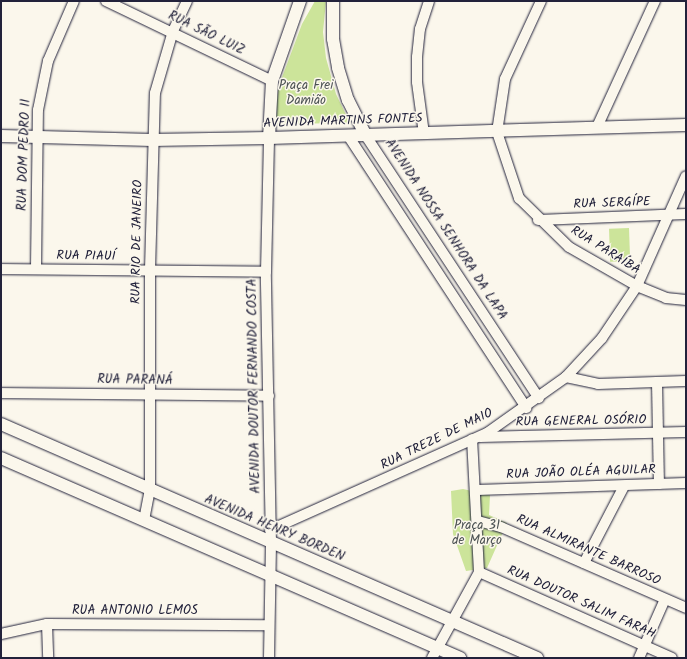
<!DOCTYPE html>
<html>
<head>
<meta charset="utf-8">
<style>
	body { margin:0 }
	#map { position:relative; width:687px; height:659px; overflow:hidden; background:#fbf7ec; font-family:Kalam,sans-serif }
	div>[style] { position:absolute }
	.green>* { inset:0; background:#cce49a; transform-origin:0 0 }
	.roads { filter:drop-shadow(0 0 1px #22223b) drop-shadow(0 0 1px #22223b) }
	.minor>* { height:10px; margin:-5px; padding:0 5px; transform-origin:5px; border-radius:5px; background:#fbf7ec }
	.tertiary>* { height:12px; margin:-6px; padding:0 6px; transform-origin:6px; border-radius:6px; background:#fbf7ec }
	span { translate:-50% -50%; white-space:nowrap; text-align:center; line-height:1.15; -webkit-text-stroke:3px #fbf7ec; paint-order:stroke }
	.street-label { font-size:13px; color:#22223b }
	.park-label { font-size:13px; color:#4c5253 }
	.frame { position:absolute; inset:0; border:2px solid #22223b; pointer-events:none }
</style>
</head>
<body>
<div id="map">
	<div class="green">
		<div style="clip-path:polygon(315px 1px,326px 1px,323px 32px,326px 58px,336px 94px,350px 123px,275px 124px,278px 88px,302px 24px)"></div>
		<div style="left:629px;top:228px;width:33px;height:20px;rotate:88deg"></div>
		<div style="clip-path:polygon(463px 489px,490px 495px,489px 515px,507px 523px,487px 568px,466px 571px,453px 534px,451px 491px)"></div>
	</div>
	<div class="roads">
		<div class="minor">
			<div style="left:106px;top:1px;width:184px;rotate:25.7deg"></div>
			<div style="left:541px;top:1px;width:86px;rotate:114.8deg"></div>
			<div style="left:505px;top:79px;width:54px;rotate:98.6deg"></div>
			<div style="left:497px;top:132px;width:70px;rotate:71.6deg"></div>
			<div style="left:519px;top:198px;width:70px;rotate:44.4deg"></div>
			<div style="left:569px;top:247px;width:78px;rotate:29.8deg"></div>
			<div style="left:637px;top:286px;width:31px;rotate:22deg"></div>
			<div style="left:666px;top:298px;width:20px;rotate:6deg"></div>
			<div style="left:597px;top:127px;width:139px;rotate:-65.3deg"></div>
			<div style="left:424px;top:134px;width:52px;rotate:-97.7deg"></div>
			<div style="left:417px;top:82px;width:25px;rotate:-90deg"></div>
			<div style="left:417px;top:57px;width:28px;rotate:-84deg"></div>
			<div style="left:420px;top:29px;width:29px;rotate:-72deg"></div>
			<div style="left:366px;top:136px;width:314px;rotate:56.6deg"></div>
			<div style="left:349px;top:137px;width:324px;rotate:56.8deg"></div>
			<div style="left:538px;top:220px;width:148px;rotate:-2.3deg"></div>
			<div style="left:1px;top:269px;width:265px;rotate:0.6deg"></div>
			<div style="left:36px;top:269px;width:159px;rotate:-89.3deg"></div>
			<div style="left:38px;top:110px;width:50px;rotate:-78.5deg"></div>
			<div style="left:48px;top:61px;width:65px;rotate:-66.6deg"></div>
			<div style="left:566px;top:377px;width:33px;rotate:12deg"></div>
			<div style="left:598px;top:384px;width:88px;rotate:-2deg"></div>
			<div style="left:657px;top:382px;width:102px;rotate:88.9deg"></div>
			<div style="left:1px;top:393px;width:268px;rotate:0.6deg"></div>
			<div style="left:480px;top:437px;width:206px;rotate:-1.4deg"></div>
			<div style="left:477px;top:490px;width:209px;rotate:-1.9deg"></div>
			<div style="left:144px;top:520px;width:31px;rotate:-79deg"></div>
			<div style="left:150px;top:490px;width:220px;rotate:-90deg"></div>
			<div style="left:150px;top:270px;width:177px;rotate:-88.4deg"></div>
			<div style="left:155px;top:93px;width:65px;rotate:-73.8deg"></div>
			<div style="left:173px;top:31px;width:33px;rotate:-65deg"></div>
			<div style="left:478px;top:521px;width:24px;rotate:15deg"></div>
			<div style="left:501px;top:527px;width:202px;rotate:23.6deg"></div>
			<div style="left:270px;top:530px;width:238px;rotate:-24.1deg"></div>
			<div style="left:487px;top:433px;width:97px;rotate:-35.3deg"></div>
			<div style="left:566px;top:377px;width:53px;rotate:-47.3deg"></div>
			<div style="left:602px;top:338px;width:63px;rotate:-56.1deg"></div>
			<div style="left:637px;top:286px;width:120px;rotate:-66deg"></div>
			<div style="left:584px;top:563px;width:87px;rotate:-62.5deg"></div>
			<div style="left:479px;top:572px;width:211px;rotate:24deg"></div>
			<div style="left:47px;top:624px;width:34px;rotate:88deg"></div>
			<div style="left:1px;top:634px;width:47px;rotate:-12.3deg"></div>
			<div style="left:47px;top:624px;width:222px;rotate:0.3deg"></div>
			<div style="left:269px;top:658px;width:114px;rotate:-89deg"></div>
			<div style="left:271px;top:544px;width:272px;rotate:-91.1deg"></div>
			<div style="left:266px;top:272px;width:134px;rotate:-88.7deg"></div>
			<div style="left:432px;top:658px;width:98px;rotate:-61.3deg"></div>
			<div style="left:479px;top:572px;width:133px;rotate:-93deg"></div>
			<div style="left:639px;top:658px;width:64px;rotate:-66.2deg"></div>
		</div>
		<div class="tertiary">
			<div style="left:333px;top:1px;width:38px;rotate:90deg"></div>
			<div style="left:333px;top:39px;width:29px;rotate:80deg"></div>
			<div style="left:338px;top:68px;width:34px;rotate:73deg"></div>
			<div style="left:348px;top:100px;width:40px;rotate:63.4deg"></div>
			<div style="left:1px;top:136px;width:151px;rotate:1.5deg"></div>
			<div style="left:152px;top:140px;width:117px;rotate:-1deg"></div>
			<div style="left:269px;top:138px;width:417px;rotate:-1.8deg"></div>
			<div style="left:269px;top:138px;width:57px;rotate:-87deg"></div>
			<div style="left:272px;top:81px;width:85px;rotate:-70.7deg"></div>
			<div style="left:1px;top:424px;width:585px;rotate:23.58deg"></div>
			<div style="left:1px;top:458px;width:501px;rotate:23.54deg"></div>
		</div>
	</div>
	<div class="street-label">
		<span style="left:206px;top:34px;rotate:26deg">RUA SÃO LUIZ</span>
		<span style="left:343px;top:122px;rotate:-2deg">AVENIDA MARTINS FONTES</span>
		<span style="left:25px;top:155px;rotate:-88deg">RUA DOM PEDRO II</span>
		<span style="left:612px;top:204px;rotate:-2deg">RUA SERGÍPE</span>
		<span style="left:445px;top:230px;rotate:57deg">AVENIDA NOSSA SENHORA DA LAPA</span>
		<span style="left:138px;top:242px;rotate:-89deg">RUA RIO DE JANEIRO</span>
		<span style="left:605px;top:251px;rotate:32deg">RUA PARAÍBA</span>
		<span style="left:86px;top:257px;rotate:1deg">RUA PIAUÍ</span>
		<span style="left:135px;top:381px;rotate:1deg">RUA PARANÁ</span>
		<span style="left:255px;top:386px;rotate:-91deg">AVENIDA DOUTOR FERNANDO COSTA</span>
		<span style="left:581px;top:422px;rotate:-1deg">RUA GENERAL OSÓRIO</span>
		<span style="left:437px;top:440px;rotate:-26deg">RUA TREZE DE MAIO</span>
		<span style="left:581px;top:473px;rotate:-2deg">RUA JOÃO OLÉA AGUILAR</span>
		<span style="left:274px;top:529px;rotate:23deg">AVENIDA HENRY BORDEN</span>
		<span style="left:588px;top:551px;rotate:24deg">RUA ALMIRANTE BARROSO</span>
		<span style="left:581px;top:603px;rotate:24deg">RUA DOUTOR SALIM FARAH</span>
		<span style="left:135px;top:611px">RUA ANTONIO LEMOS</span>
	</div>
	<div class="park-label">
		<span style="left:306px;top:94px">Praça Frei<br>Damião</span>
		<span style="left:477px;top:534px">Praça 31<br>de Março</span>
	</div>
	<div class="frame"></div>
</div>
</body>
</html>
